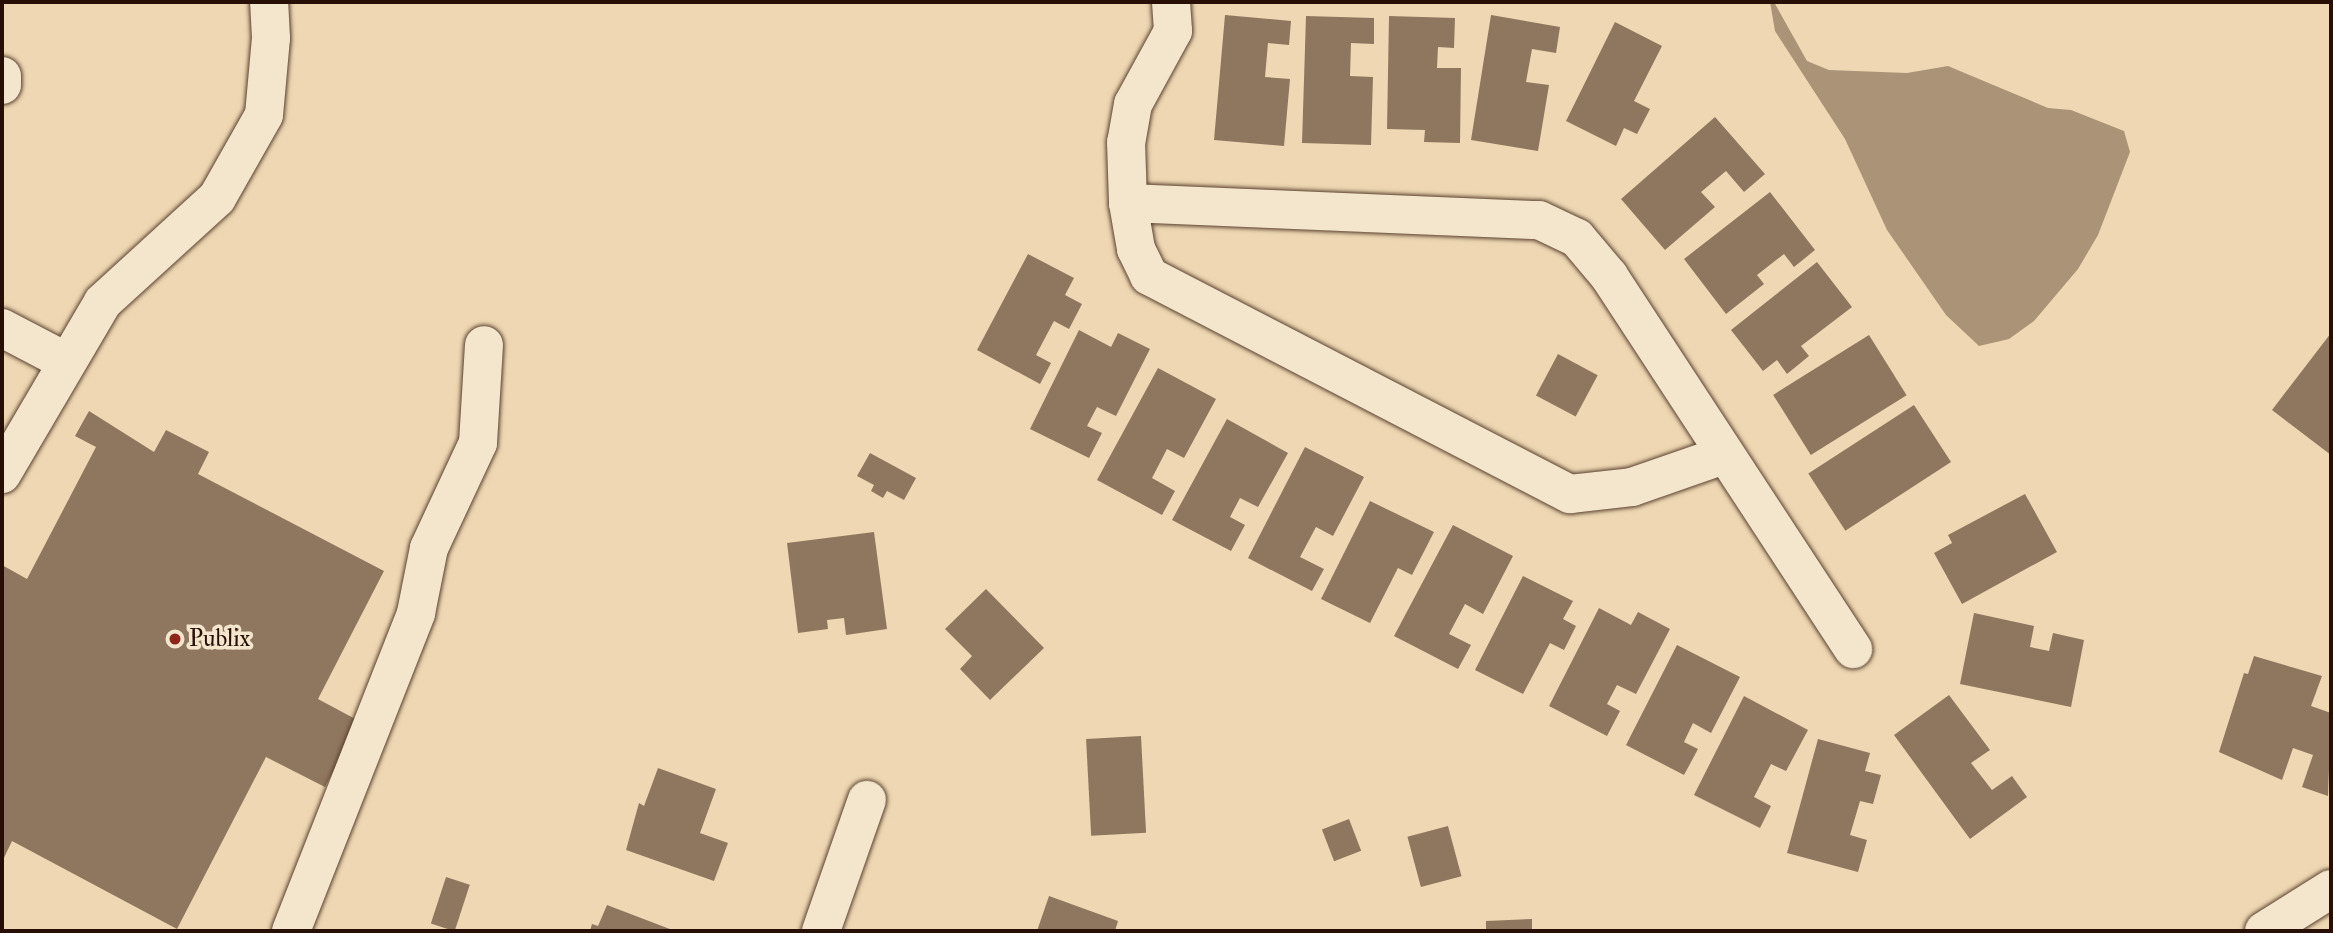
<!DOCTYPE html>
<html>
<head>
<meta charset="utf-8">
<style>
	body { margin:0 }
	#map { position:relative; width:2333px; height:933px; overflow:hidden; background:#eed7b2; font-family:"IM FELL Double Pica",serif }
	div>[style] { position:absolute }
	.water>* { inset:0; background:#ab9377 }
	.building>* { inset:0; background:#8f775f; transform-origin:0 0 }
	.roads { filter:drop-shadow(0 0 2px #5a4130) drop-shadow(0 0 2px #5a4130) }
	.minor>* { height:38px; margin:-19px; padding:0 19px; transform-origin:19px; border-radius:19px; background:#f4e5cd }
	.dots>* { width:19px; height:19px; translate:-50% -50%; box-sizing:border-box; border:4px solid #f4e5cd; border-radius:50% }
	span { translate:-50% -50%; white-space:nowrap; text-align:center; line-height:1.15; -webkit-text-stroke:7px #f4e5cd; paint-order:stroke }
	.poi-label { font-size:24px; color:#280f05 }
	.left { translate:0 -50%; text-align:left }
	.frame { position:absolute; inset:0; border:4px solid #280f05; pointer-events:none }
</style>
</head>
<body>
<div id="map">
	<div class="water">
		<div style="clip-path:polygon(1770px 2px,1774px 2px,1807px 61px,1829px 70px,1907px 73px,1948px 66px,2048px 108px,2071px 110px,2124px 131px,2130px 152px,2098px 235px,2078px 269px,2034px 321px,2009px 339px,1979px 346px,1946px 315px,1887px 230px,1845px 139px,1775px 31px)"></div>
	</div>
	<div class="building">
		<div style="clip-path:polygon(1225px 15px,1291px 21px,1289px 45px,1268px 43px,1265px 77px,1290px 79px,1284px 146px,1214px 140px)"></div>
		<div style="clip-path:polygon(1491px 15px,1560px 27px,1556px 53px,1532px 49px,1526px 82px,1549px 85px,1538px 151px,1471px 140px)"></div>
		<div style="clip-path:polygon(1306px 16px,1374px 18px,1374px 44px,1351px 43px,1350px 76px,1373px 77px,1371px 145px,1302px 143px)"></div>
		<div style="clip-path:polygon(1389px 16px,1455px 18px,1454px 48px,1438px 47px,1437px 68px,1461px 68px,1460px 143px,1424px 142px,1425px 130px,1387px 129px)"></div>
		<div style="clip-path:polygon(1615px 22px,1662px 46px,1634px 101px,1650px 109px,1637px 134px,1624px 128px,1616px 146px,1566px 121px)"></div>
		<div style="clip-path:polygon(1715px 117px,1765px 174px,1744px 192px,1726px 171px,1701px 192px,1715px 207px,1665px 250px,1621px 199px)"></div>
		<div style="clip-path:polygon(1770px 192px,1815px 250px,1794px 267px,1784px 254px,1757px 275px,1764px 284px,1726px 314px,1684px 259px)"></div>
		<div style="clip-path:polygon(1028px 254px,1074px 278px,1065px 295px,1082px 304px,1069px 329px,1054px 321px,1036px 355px,1051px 363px,1040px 384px,977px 350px)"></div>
		<div style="clip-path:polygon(1817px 262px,1852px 307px,1801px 346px,1809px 356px,1787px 374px,1777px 360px,1763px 371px,1731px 330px)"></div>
		<div style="clip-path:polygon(1079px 330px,1111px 347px,1118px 333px,1150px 349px,1116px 416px,1097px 407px,1087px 426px,1102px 433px,1089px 458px,1030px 429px)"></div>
		<div style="clip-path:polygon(2331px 333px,2331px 455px,2272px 410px)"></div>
		<div style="left:1869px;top:335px;width:71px;height:113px;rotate:58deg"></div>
		<div style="left:1558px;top:354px;width:45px;height:47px;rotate:28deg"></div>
		<div style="clip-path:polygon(1158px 368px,1216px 399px,1184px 458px,1167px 449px,1152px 478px,1175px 491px,1162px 515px,1097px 480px)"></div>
		<div style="left:1914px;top:405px;width:68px;height:126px;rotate:57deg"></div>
		<div style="clip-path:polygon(89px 411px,154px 452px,166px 430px,209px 452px,198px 474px,384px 571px,318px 699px,359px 721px,325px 787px,266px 757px,177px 929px,12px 841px,2px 862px,2px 565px,27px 579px,96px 447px,75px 436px)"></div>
		<div style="clip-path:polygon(1227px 419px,1288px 453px,1258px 507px,1240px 498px,1230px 517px,1245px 525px,1231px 551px,1172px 520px)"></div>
		<div style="clip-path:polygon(1305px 447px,1364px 477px,1333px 536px,1316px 527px,1300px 557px,1324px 569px,1312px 591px,1248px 558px)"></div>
		<div style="clip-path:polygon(870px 453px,916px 478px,904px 500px,887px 491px,883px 498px,871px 491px,874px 485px,857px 476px)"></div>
		<div style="clip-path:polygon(2025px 494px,2057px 552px,1962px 604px,1934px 553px,1952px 543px,1948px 535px)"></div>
		<div style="clip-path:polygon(1370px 501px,1434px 532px,1412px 575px,1398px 568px,1370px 623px,1321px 599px)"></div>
		<div style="clip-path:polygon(1453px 525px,1513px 556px,1483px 614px,1465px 604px,1449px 634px,1471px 645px,1458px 669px,1394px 636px)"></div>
		<div style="clip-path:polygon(874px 532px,887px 629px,846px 635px,844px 618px,827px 620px,828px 629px,798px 633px,787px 543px)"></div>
		<div style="clip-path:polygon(1523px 576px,1573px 601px,1563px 619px,1576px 626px,1564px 650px,1550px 643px,1523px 694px,1475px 670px)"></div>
		<div style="clip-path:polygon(986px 589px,1044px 648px,990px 700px,960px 669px,972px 656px,945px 629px)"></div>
		<div style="clip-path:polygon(1599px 608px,1631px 625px,1638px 612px,1670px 629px,1636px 694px,1617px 685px,1607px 704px,1620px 711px,1607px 736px,1549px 706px)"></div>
		<div style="clip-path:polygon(1974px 613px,2034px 626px,2030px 647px,2049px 651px,2053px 633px,2084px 640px,2071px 707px,1960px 684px)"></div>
		<div style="clip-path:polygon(1677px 645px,1740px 677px,1711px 733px,1693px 723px,1684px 742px,1698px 749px,1684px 775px,1626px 745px)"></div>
		<div style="clip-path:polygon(2254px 656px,2322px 676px,2311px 706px,2331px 713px,2328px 796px,2302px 787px,2313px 755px,2293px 748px,2282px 780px,2219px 752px,2244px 673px,2248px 674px)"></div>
		<div style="clip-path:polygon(1949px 695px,1990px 750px,1971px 763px,1992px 790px,2012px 776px,2027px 797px,1970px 839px,1894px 735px)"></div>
		<div style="clip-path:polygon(1744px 696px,1808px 730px,1786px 771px,1771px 764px,1754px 797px,1771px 806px,1760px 828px,1694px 795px)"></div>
		<div style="left:1141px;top:736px;width:97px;height:55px;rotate:87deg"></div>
		<div style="clip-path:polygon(1818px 739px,1870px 753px,1865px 771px,1881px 775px,1873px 804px,1860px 801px,1850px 835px,1867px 840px,1858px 872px,1787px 853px)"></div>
		<div style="clip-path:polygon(658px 768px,716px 789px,700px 833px,728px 843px,714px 881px,626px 850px,639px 803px,644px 806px)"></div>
		<div style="left:1349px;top:819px;width:34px;height:29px;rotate:69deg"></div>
		<div style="left:1448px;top:826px;width:52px;height:42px;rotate:75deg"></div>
		<div style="left:446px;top:877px;width:25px;height:49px;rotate:18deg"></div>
		<div style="clip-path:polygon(1049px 896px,1118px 921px,1115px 931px,1037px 931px)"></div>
		<div style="clip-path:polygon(607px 905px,675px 931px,590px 931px,592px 924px,598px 926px)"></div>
		<div style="clip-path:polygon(1532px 919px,1532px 931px,1486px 931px,1486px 921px)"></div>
	</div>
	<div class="roads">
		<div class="minor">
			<div style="left:1171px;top:2px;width:29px;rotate:86deg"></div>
			<div style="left:1173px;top:31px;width:83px;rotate:118.7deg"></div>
			<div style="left:1133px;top:104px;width:39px;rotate:100deg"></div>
			<div style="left:1126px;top:142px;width:61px;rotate:88.1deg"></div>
			<div style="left:1128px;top:203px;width:411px;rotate:2.4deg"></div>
			<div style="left:1539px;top:220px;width:42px;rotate:25.3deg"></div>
			<div style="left:1577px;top:238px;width:50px;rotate:49.9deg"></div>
			<div style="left:1609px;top:276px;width:446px;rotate:56.8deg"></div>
			<div style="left:2px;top:76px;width:9px;rotate:90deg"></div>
			<div style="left:1128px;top:203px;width:47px;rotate:80.1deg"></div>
			<div style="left:1136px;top:249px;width:30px;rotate:64deg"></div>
			<div style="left:1149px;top:276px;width:474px;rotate:27.4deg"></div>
			<div style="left:1570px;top:494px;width:62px;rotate:-6.4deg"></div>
			<div style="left:1632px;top:487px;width:97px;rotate:-19.2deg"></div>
			<div style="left:2px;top:328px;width:73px;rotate:27.6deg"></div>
			<div style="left:2px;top:474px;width:199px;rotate:-59.6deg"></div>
			<div style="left:103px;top:302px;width:154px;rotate:-42.4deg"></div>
			<div style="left:217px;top:198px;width:95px;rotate:-60.5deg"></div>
			<div style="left:264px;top:115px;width:77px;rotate:-84.8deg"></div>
			<div style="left:271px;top:38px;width:36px;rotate:-93deg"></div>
			<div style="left:291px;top:931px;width:342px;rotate:-68.5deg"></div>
			<div style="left:416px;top:613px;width:66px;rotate:-78.7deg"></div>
			<div style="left:429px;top:548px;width:116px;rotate:-65deg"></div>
			<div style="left:478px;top:443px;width:98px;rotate:-86.5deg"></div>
			<div style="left:821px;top:931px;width:139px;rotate:-70.7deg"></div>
			<div style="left:2264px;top:931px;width:79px;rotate:-32.1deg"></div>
		</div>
	</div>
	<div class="dots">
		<div style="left:175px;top:639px;background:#8f2418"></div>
	</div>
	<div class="poi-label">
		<span class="left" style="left:189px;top:639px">Publix</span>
	</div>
	<div class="frame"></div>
</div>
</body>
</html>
